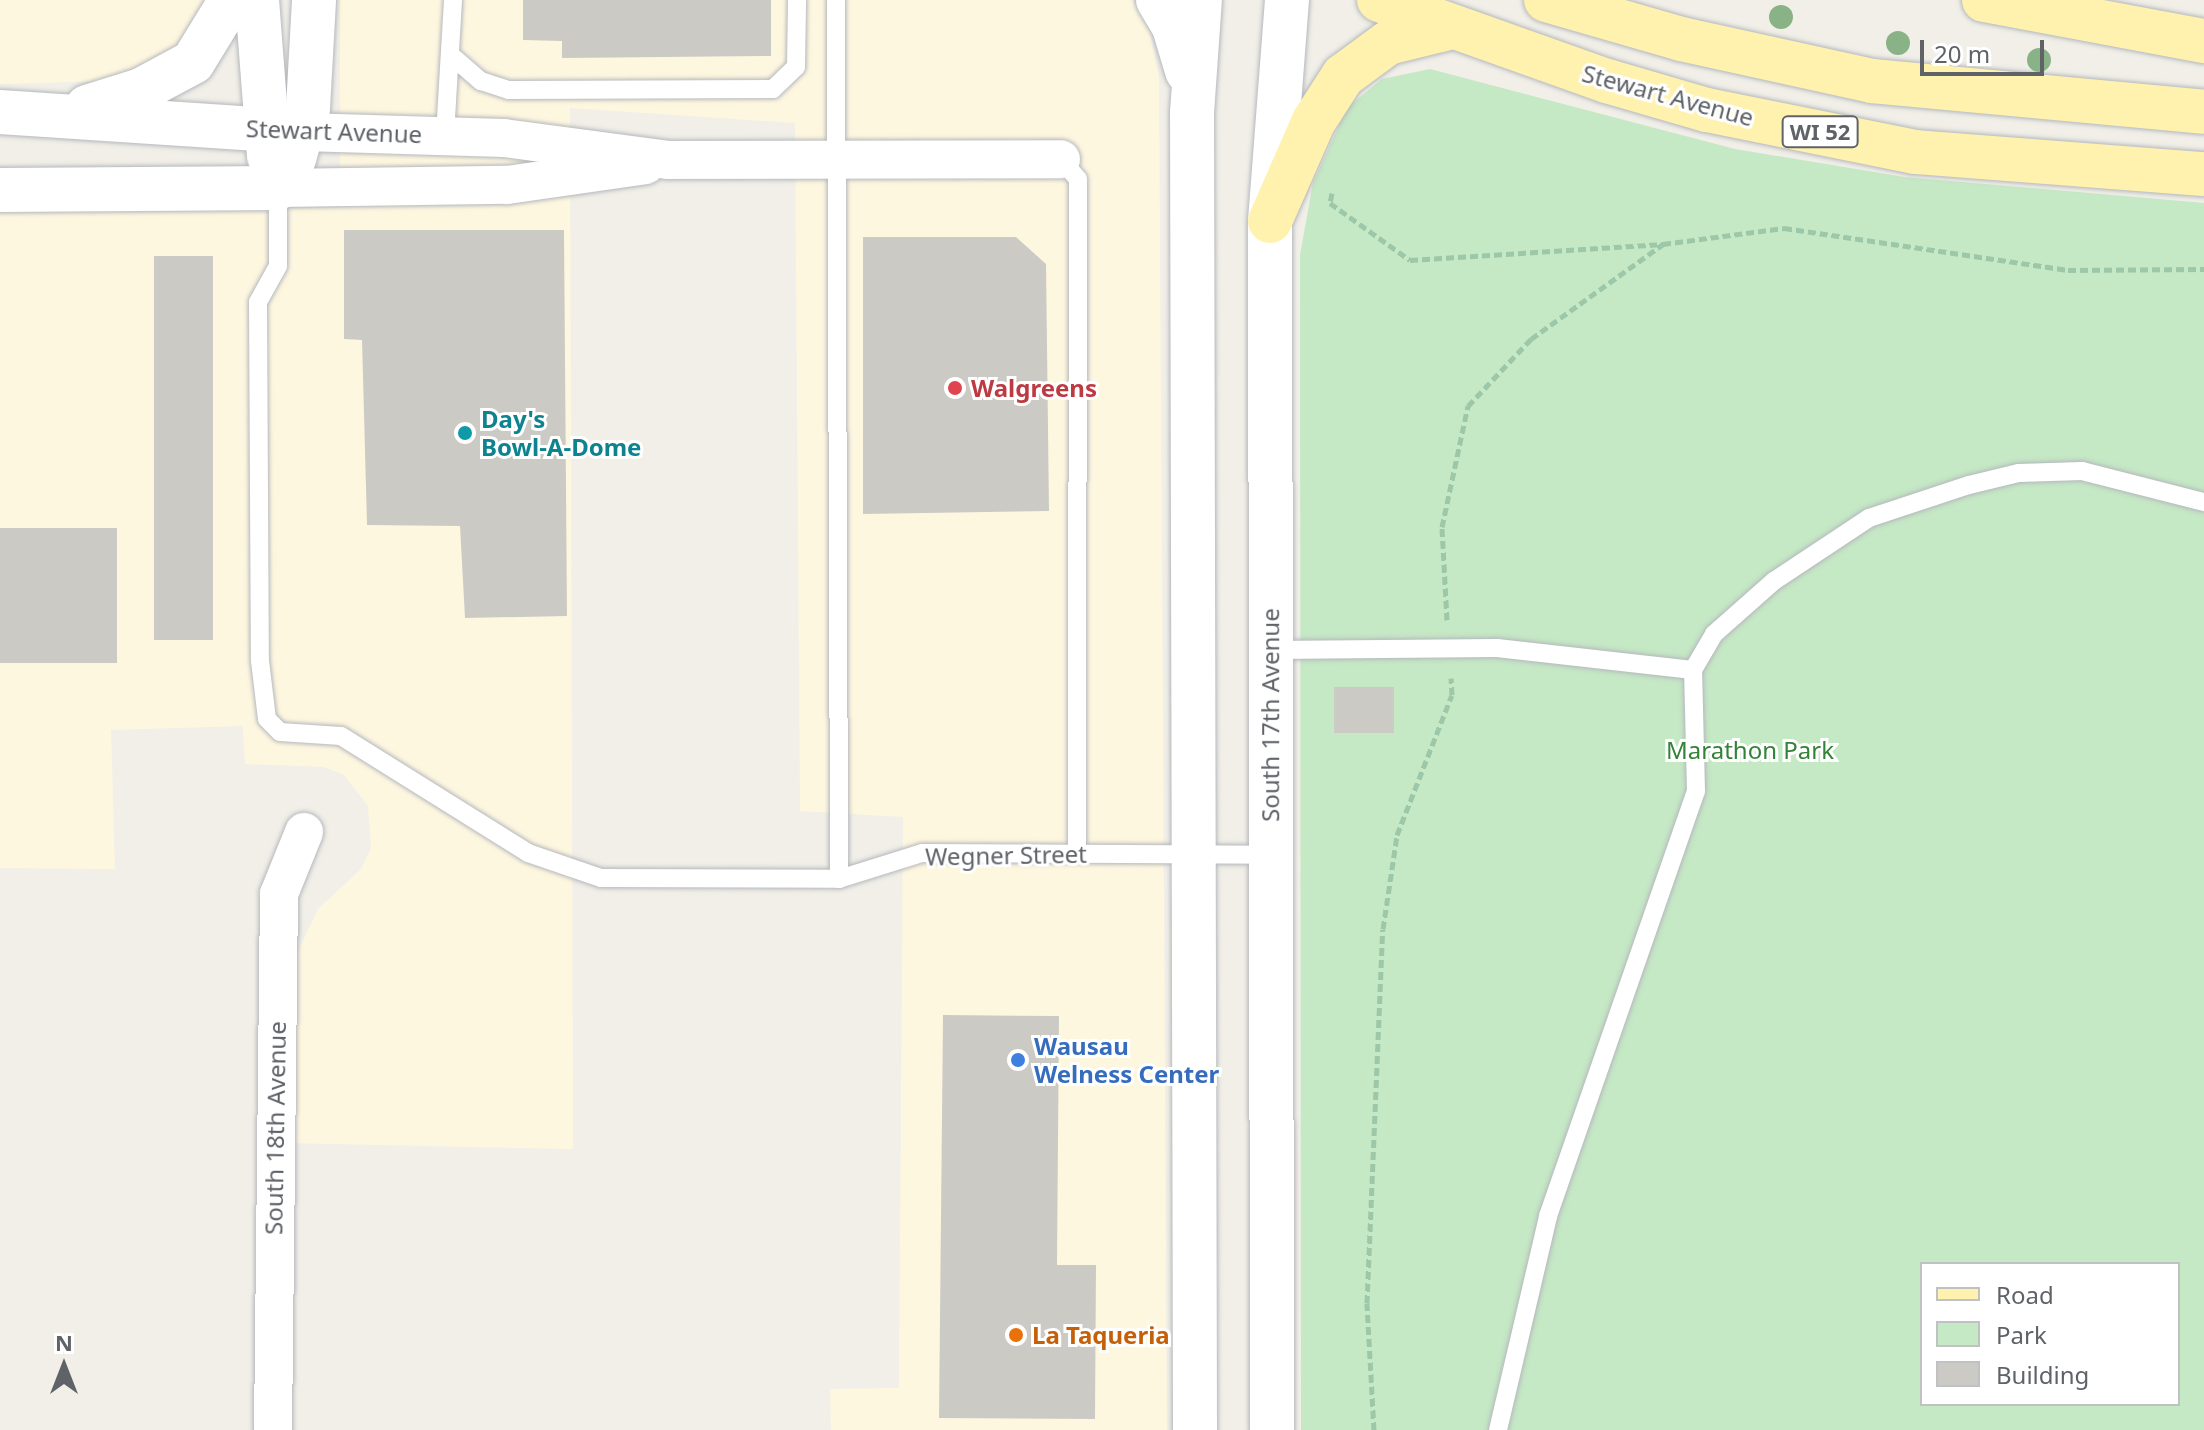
<!DOCTYPE html>
<html>
<head>
<meta charset="utf-8">
<style>
	body { margin:0 }
	#map { position:relative; width:2204px; height:1430px; overflow:hidden; background:#f1efe8; font-family:"Noto Sans",sans-serif }
	div>[style] { position:absolute }
	.commercial>* { inset:0; background:#fef7e0 }
	.green>* { inset:0; background:#c5e8c5 }
	.building>* { inset:0; background:#cccac5; transform-origin:0 0 }
	.path>* { height:5px; margin-top:-2.5px; transform-origin:0; background:repeating-linear-gradient(90deg,#9cc7a9 0 8px,transparent 0 12px) }
	.roads { filter:drop-shadow(0 0 2px #b5b8bc) drop-shadow(0 0 2px #b5b8bc) }
	.service>* { height:18px; margin:-9px; padding:0 9px; transform-origin:9px; border-radius:9px; background:#fff }
	.minor>* { height:38px; margin:-19px; padding:0 19px; transform-origin:19px; border-radius:19px; background:#fff }
	.tertiary>* { height:44px; margin:-22px; padding:0 22px; transform-origin:22px; border-radius:22px; background:#fff }
	.secondary>* { height:44px; margin:-22px; padding:0 22px; transform-origin:22px; border-radius:22px; background:#fff }
	.primary>* { height:44px; margin:-22px; padding:0 22px; transform-origin:22px; border-radius:22px; background:#fff2af }
	.trees>* { width:24px; height:24px; margin:-12px; border-radius:50%; background:#89b387 }
	.dots>* { width:22px; height:22px; translate:-50% -50%; box-sizing:border-box; border:4px solid #fff; border-radius:50% }
	span { translate:-50% -50%; white-space:nowrap; text-align:center; line-height:1.15; -webkit-text-stroke:6px #fff; paint-order:stroke }
	.shield-label span { padding:2px 6px; background:#fff; border:2px solid; border-radius:6px; -webkit-text-stroke-width:0 }
	.shield-label { font-size:22px; color:#5f6368; font-weight:700 }
	.street-label { font-size:24px; color:#5f6368 }
	.health-label { font-size:24px; color:#be3a42; font-weight:700 }
	.left { translate:0 -50%; text-align:left }
	.culture-label { font-size:24px; color:#0d838f; font-weight:700 }
	.park-label { font-size:24px; color:#348238 }
	.shop-label { font-size:24px; color:#366cbe; font-weight:700 }
	.food-label { font-size:24px; color:#c56008; font-weight:700 }
	.legend { position:absolute; left:1920px; top:1262px; width:260px; height:144px; box-sizing:border-box; background:#fff; border:2px solid #bfc1c3; margin:0; padding:10px 14px; list-style:none; font-size:24px; color:#5f6368 }
	.legend li { display:flex; align-items:center; gap:16px; height:40px }
	.legend b { width:40px; border:2px solid #bfc1c3 }
	.north { position:absolute; left:24px; top:1326px; width:80px; height:80px; -webkit-text-stroke:6px #fff; paint-order:stroke; rotate:0deg; font-size:22px; font-weight:700; line-height:32px; text-align:center; color:#5f6368 }
	.north::after { content:''; display:block; margin:auto; width:28px; height:36px; background:#5f6368; clip-path:polygon(50% 0,100% 100%,50% 72%,0 100%) }
	.scale { position:absolute; left:1920px; top:40px; width:124px; height:36px; box-sizing:border-box; border:4px solid #5f6368; border-top:0; padding-left:10px; font-size:24px; line-height:28px; white-space:nowrap; color:#5f6368; -webkit-text-stroke:6px #fff; paint-order:stroke }
</style>
</head>
<body>
<div id="map">
	<div class="commercial">
		<div style="clip-path:polygon(0 0,211px 0,182px 49px,110px 81px,0 84px)"></div>
		<div style="clip-path:polygon(340px 0,1132px 0,1148px 23px,1159px 78px,1167px 1430px,831px 1430px,830px 1389px,899px 1388px,903px 817px,800px 811px,795px 123px,570px 108px,573px 1149px,285px 1143px,285px 1027px,299px 949px,318px 909px,361px 869px,371px 848px,368px 806px,344px 775px,324px 767px,245px 764px,243px 726px,111px 730px,115px 869px,0 868px,0 211px,340px 208px)"></div>
	</div>
	<div class="green">
		<div style="clip-path:polygon(evenodd,1430px 69px,1735px 149px,1904px 177px,2204px 203px,2204px 1430px,1301px 1430px,1300px 255px,1313px 183px,1347px 108px,1382px 79px,1430px 69px,1922px 1264px,2178px 1264px,2178px 1404px,1922px 1404px,1922px 1264px)"></div>
	</div>
	<div class="building">
		<div style="clip-path:polygon(523px 0,771px 0,771px 56px,562px 58px,562px 41px,523px 40px)"></div>
		<div style="clip-path:polygon(344px 230px,564px 230px,567px 616px,465px 618px,460px 526px,367px 525px,362px 340px,344px 339px)"></div>
		<div style="clip-path:polygon(863px 237px,1016px 237px,1046px 264px,1049px 511px,863px 514px)"></div>
		<div style="left:154px;top:256px;width:59px;height:384px"></div>
		<div style="left:0;top:528px;width:117px;height:135px"></div>
		<div style="left:1394px;top:687px;width:46px;height:60px;rotate:90deg"></div>
		<div style="clip-path:polygon(943px 1015px,1059px 1016px,1057px 1265px,1096px 1265px,1095px 1419px,939px 1418px)"></div>
	</div>
	<div class="path">
		<div style="left:1332px;top:193px;width:10px;rotate:101deg"></div>
		<div style="left:1330px;top:203px;width:98px;rotate:35.5deg"></div>
		<div style="left:1410px;top:260px;width:254px;rotate:-3.6deg"></div>
		<div style="left:1663px;top:244px;width:122px;rotate:-7.5deg"></div>
		<div style="left:1784px;top:228px;width:287px;rotate:8.4deg"></div>
		<div style="left:2068px;top:270px;width:136px;rotate:-0.4deg"></div>
		<div style="left:1447px;top:620px;width:93px;rotate:-93.1deg"></div>
		<div style="left:1442px;top:527px;width:124px;rotate:-77.9deg"></div>
		<div style="left:1468px;top:406px;width:92px;rotate:-46.8deg"></div>
		<div style="left:1531px;top:339px;width:163px;rotate:-35.7deg"></div>
		<div style="left:1374px;top:1430px;width:127px;rotate:-93.2deg"></div>
		<div style="left:1367px;top:1303px;width:374px;rotate:-87.6deg"></div>
		<div style="left:1383px;top:929px;width:95px;rotate:-81.5deg"></div>
		<div style="left:1397px;top:835px;width:150px;rotate:-68.6deg"></div>
		<div style="left:1452px;top:695px;width:17px;rotate:-93deg"></div>
	</div>
	<div class="roads">
		<div class="service">
			<div style="left:836px;top:0;width:879px;rotate:89.8deg"></div>
			<div style="left:453px;top:57px;width:37px;rotate:41deg"></div>
			<div style="left:481px;top:81px;width:29px;rotate:18deg"></div>
			<div style="left:509px;top:90px;width:264px;rotate:-0.2deg"></div>
			<div style="left:773px;top:89px;width:32px;rotate:-44deg"></div>
			<div style="left:796px;top:67px;width:67px;rotate:-89.1deg"></div>
			<div style="left:445px;top:135px;width:135px;rotate:-86.6deg"></div>
			<div style="left:1061px;top:159px;width:26px;rotate:50deg"></div>
			<div style="left:1078px;top:179px;width:674px;rotate:90.09deg"></div>
			<div style="left:278px;top:188px;width:78px;rotate:90deg"></div>
			<div style="left:278px;top:266px;width:41px;rotate:119.1deg"></div>
			<div style="left:258px;top:302px;width:359px;rotate:89.7deg"></div>
			<div style="left:260px;top:661px;width:58px;rotate:83.1deg"></div>
			<div style="left:267px;top:719px;width:18px;rotate:45deg"></div>
			<div style="left:280px;top:732px;width:61px;rotate:3.8deg"></div>
			<div style="left:341px;top:736px;width:221px;rotate:32deg"></div>
			<div style="left:528px;top:853px;width:77px;rotate:18.9deg"></div>
			<div style="left:601px;top:878px;width:238px;rotate:0.2deg"></div>
			<div style="left:839px;top:879px;width:87px;rotate:-17.4deg"></div>
			<div style="left:922px;top:853px;width:349px;rotate:0.3deg"></div>
			<div style="left:1270px;top:650px;width:227px;rotate:-0.5deg"></div>
			<div style="left:1497px;top:648px;width:197px;rotate:6.4deg"></div>
			<div style="left:1693px;top:670px;width:42px;rotate:-59.7deg"></div>
			<div style="left:1714px;top:634px;width:80px;rotate:-41.5deg"></div>
			<div style="left:1774px;top:581px;width:114px;rotate:-33.6deg"></div>
			<div style="left:1869px;top:518px;width:105px;rotate:-18.3deg"></div>
			<div style="left:1969px;top:485px;width:51px;rotate:-13.5deg"></div>
			<div style="left:2019px;top:473px;width:63px;rotate:-1.8deg"></div>
			<div style="left:2082px;top:471px;width:126px;rotate:14.3deg"></div>
			<div style="left:1498px;top:1430px;width:220px;rotate:-76.8deg"></div>
			<div style="left:1548px;top:1216px;width:450px;rotate:-70.8deg"></div>
			<div style="left:1696px;top:791px;width:121px;rotate:-91.4deg"></div>
		</div>
		<div class="minor">
			<div style="left:303px;top:132px;width:201px;rotate:1.7deg"></div>
			<div style="left:504px;top:138px;width:165px;rotate:7.6deg"></div>
			<div style="left:668px;top:160px;width:393px;rotate:-0.1deg"></div>
			<div style="left:278px;top:188px;width:229px;rotate:-0.8deg"></div>
			<div style="left:507px;top:185px;width:140px;rotate:-8.2deg"></div>
			<div style="left:273px;top:1430px;width:536px;rotate:-89.36deg"></div>
			<div style="left:279px;top:894px;width:67px;rotate:-68deg"></div>
		</div>
		<div class="tertiary">
			<div style="left:257px;top:0;width:157px;rotate:85.6deg"></div>
			<div style="left:87px;top:107px;width:57px;rotate:-17.5deg"></div>
			<div style="left:141px;top:90px;width:59px;rotate:-28.3deg"></div>
			<div style="left:193px;top:62px;width:73px;rotate:-58.5deg"></div>
			<div style="left:0;top:112px;width:304px;rotate:3.8deg"></div>
			<div style="left:294px;top:159px;width:53px;rotate:-74.6deg"></div>
			<div style="left:308px;top:108px;width:108px;rotate:-86.8deg"></div>
			<div style="left:0;top:190px;width:278px;rotate:-0.4deg"></div>
		</div>
		<div class="secondary">
			<div style="left:1158px;top:0;width:31px;rotate:59deg"></div>
			<div style="left:1174px;top:27px;width:46px;rotate:73.5deg"></div>
			<div style="left:1195px;top:1430px;width:1317px;rotate:-90.13deg"></div>
			<div style="left:1192px;top:113px;width:113px;rotate:-86deg"></div>
			<div style="left:1272px;top:1430px;width:1209px;rotate:-90.09deg"></div>
			<div style="left:1270px;top:221px;width:222px;rotate:-85.6deg"></div>
		</div>
		<div class="primary">
			<div style="left:1379px;top:0;width:242px;rotate:19.6deg"></div>
			<div style="left:1607px;top:81px;width:104px;rotate:16.2deg"></div>
			<div style="left:1707px;top:110px;width:213px;rotate:11.4deg"></div>
			<div style="left:1916px;top:152px;width:289px;rotate:4.4deg"></div>
			<div style="left:1546px;top:0;width:141px;rotate:16.1deg"></div>
			<div style="left:1681px;top:39px;width:196px;rotate:12.4deg"></div>
			<div style="left:1872px;top:81px;width:333px;rotate:5.3deg"></div>
			<div style="left:1984px;top:0;width:224px;rotate:10.6deg"></div>
			<div style="left:1270px;top:221px;width:109px;rotate:-66.3deg"></div>
			<div style="left:1314px;top:121px;width:54px;rotate:-57.2deg"></div>
			<div style="left:1343px;top:76px;width:56px;rotate:-36.3deg"></div>
			<div style="left:1388px;top:43px;width:63px;rotate:-13.8deg"></div>
		</div>
	</div>
	<div class="trees">
		<div style="left:1781px;top:17px"></div>
		<div style="left:1898px;top:43px"></div>
		<div style="left:2039px;top:60px"></div>
	</div>
	<div class="dots">
		<div style="left:955px;top:388px;background:#e0444e"></div>
		<div style="left:465px;top:433px;background:#0f9aa8"></div>
		<div style="left:1018px;top:1060px;background:#3f7fe0"></div>
		<div style="left:1016px;top:1335px;background:#e8710a"></div>
	</div>
	<div class="shield-label">
		<span style="left:1820px;top:132px">WI 52</span>
	</div>
	<div class="street-label">
		<span style="left:1668px;top:95px;rotate:15deg">Stewart Avenue</span>
		<span style="left:334px;top:131px;rotate:2deg">Stewart Avenue</span>
		<span style="left:1270px;top:715px;rotate:-90deg">South 17th Avenue</span>
		<span style="left:1006px;top:855px;rotate:-1deg">Wegner Street</span>
		<span style="left:275px;top:1128px;rotate:-89deg">South 18th Avenue</span>
	</div>
	<div class="health-label">
		<span class="left" style="left:971px;top:388px">Walgreens</span>
	</div>
	<div class="culture-label">
		<span class="left" style="left:481px;top:433px">Day's<br>Bowl-A-Dome</span>
	</div>
	<div class="park-label">
		<span style="left:1750px;top:750px">Marathon Park</span>
	</div>
	<div class="shop-label">
		<span class="left" style="left:1034px;top:1060px">Wausau<br>Welness Center</span>
	</div>
	<div class="food-label">
		<span class="left" style="left:1032px;top:1335px">La Taqueria</span>
	</div>
	<ul class="legend">
	<li><b style="height:10px;background:#fff2af"></b>Road</li>
	<li><b style="height:22px;background:#c5e8c5"></b>Park</li>
	<li><b style="height:22px;background:#cccac5"></b>Building</li>
	</ul>
	<div class="north">N</div>
	<div class="scale">20 m</div>
</div>
</body>
</html>
